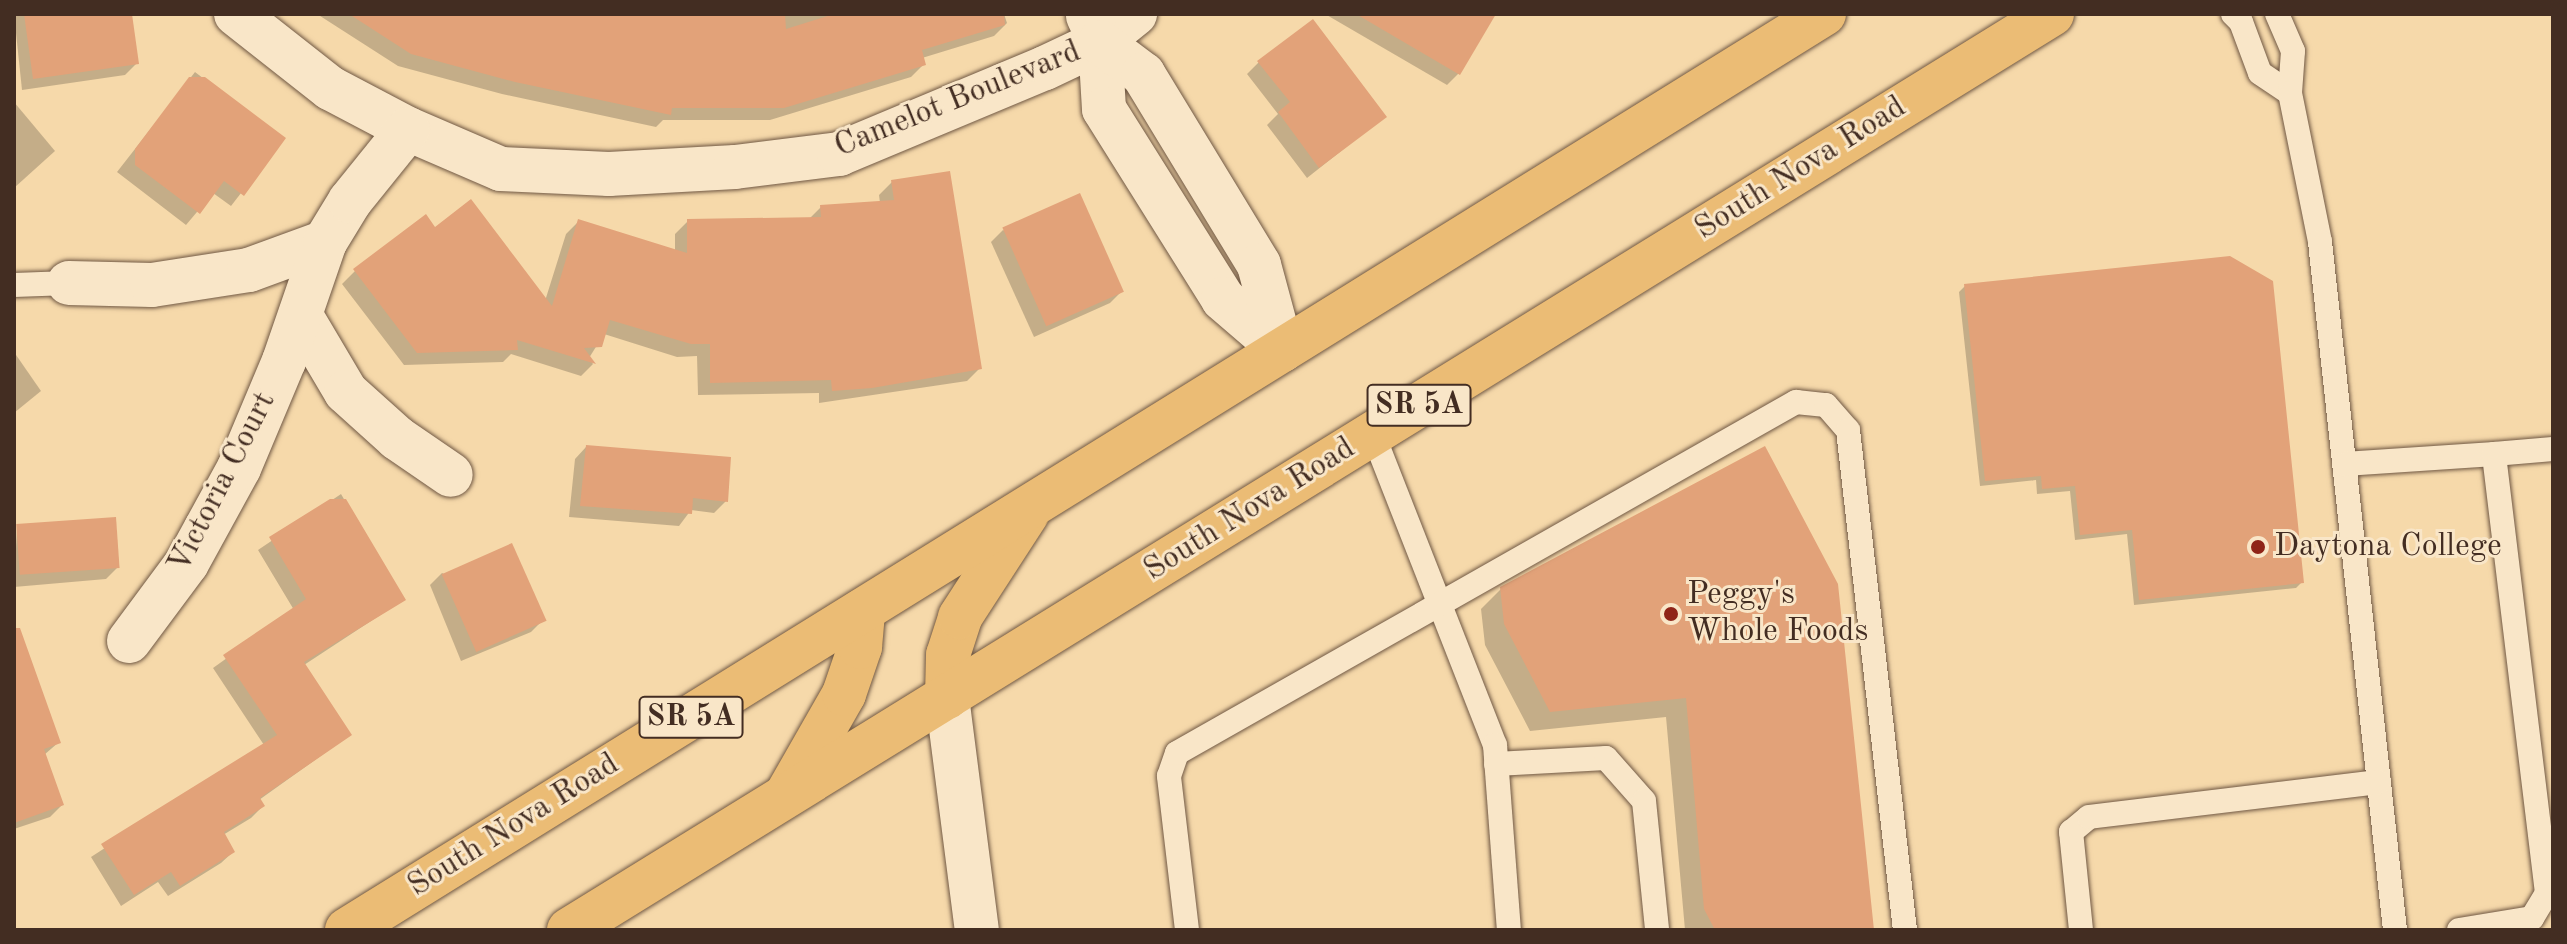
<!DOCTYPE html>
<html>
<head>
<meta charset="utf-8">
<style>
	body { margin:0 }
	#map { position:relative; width:2567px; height:944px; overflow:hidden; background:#f6d9aa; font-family:"Old Standard TT",serif }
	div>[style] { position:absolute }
	.shadow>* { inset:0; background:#0003 }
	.building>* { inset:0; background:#e2a279; transform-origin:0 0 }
	.roads { filter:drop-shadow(0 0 2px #705844) drop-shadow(0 0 2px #705844) }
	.service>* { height:24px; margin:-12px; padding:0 12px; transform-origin:12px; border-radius:12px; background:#f9e6c8 }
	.minor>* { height:44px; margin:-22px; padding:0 22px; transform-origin:22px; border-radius:22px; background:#f9e6c8 }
	.primary>* { height:44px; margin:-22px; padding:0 22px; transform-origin:22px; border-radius:22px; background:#ebbc75 }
	.dots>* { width:22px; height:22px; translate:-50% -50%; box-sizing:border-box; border:4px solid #f9e6c8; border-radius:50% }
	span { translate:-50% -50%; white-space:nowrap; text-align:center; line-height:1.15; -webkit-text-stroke:6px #f9e6c8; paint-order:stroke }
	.shield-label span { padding:2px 6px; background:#f9e6c8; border:2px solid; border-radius:6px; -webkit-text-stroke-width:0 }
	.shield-label { font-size:30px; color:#432d22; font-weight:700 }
	.street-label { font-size:32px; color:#432d22 }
	.poi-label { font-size:32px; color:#432d22 }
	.left { translate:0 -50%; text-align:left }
	.frame { position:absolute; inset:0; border:16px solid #432d22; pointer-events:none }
</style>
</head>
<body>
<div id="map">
	<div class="shadow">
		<div style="clip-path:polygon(14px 14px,130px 14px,137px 63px,125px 75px,22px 90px)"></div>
		<div style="clip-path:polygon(317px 14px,1004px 14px,1007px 23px,994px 36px,922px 58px,924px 64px,911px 77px,770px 120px,663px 120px,656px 127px,502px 94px,398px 66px)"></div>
		<div style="clip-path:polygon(1325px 14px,1484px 14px,1459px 73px,1447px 85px)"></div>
		<div style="clip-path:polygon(1259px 62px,1384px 117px,1307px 178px,1267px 125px,1278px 114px,1247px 74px)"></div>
		<div style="clip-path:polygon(195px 72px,283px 139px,231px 206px,213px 193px,186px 225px,117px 172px)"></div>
		<div style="clip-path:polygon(14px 102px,55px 151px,14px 188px)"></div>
		<div style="clip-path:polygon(892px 182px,980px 368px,967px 381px,819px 403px,819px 393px,698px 395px,697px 356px,677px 357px,604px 334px,589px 358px,593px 364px,581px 376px,511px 354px,503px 362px,404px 365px,342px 284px,355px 271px,434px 230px,545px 301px,566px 234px,579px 221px,675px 251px,675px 234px,688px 221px,809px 219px,821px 207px,880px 203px,879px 195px)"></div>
		<div style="clip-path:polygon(1003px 230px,1122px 291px,1110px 303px,1034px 337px,991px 242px)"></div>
		<div style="clip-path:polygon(1965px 286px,2302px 582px,2296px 588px,2134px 605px,2127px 534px,2075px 540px,2070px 491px,2037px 494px,2036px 480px,1980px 486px,1959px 292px)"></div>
		<div style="clip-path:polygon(14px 352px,41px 391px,14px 413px)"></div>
		<div style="clip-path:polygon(586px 447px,726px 501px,714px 513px,691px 510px,679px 526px,569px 517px,575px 459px)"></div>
		<div style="clip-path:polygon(1764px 449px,1872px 930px,1685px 930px,1666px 717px,1530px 731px,1485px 645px,1481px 609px,1501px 589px)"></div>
		<div style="clip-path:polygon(341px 494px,403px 600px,304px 665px,350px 735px,259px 800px,263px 806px,251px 818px,223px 835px,233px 852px,221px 863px,168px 896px,158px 882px,121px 906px,91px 857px,264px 745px,213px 668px,294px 610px,258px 550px)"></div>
		<div style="clip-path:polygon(17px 528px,118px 567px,106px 579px,14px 587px)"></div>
		<div style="clip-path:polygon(442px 573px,543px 620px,531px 632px,461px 661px,430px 585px)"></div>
		<div style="clip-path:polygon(14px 684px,59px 742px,44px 755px,62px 805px,50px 817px,14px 829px)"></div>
	</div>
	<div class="building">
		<div style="clip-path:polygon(24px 14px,132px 14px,139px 64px,33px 79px)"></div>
		<div style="clip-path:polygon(349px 14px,785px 14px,786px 29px,834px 14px,1004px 14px,1005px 25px,922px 50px,926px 65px,784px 108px,672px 108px,671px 115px,515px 82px,411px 54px)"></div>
		<div style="clip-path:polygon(1356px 14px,1496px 14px,1460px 75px)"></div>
		<div style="clip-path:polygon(1313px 19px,1387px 117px,1319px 168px,1278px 112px,1290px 102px,1257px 61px)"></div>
		<div style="clip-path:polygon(189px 77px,205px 77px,286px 138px,244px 196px,224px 181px,200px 214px,135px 165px,135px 149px)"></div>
		<div style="clip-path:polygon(950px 171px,982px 369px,872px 388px,832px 391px,831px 380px,710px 383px,710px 344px,691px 344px,610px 320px,602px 347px,584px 348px,596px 364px,517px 340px,518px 350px,417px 353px,353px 269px,426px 214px,435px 227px,471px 199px,552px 306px,578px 219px,687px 253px,687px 219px,821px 217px,820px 205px,894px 200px,891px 180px)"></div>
		<div style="left:1080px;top:193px;width:108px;height:85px;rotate:66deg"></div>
		<div style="clip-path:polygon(2230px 256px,2273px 281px,2304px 583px,2139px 600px,2132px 530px,2080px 535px,2075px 486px,2042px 489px,2041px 476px,1985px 481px,1964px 284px)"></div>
		<div style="clip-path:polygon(586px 445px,731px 457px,728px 502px,693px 498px,692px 514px,580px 506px)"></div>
		<div style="clip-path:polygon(1765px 446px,1838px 584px,1874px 930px,1715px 930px,1704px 909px,1686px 698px,1550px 712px,1504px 624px,1500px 587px)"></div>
		<div style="clip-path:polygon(330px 499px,346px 499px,406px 600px,304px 662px,352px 735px,260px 798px,265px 806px,224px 832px,235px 852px,180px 886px,171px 872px,134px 895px,101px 844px,277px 735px,223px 655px,306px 599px,269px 537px)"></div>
		<div style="left:116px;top:517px;width:51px;height:100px;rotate:86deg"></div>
		<div style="left:512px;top:543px;width:85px;height:77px;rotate:66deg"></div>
		<div style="clip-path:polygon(14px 628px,20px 628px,61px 743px,44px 749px,64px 805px,14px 823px)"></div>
	</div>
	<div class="roads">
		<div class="service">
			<div style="left:2233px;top:14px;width:11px;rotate:45deg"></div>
			<div style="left:2241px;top:22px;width:54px;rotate:69.6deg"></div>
			<div style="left:2260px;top:73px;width:36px;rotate:34deg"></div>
			<div style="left:2290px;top:93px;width:42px;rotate:-85.9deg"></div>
			<div style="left:2293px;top:51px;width:40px;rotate:-113.4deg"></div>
			<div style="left:2290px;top:93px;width:152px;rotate:78.6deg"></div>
			<div style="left:2320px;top:242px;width:692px;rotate:83.78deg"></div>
			<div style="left:14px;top:285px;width:55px;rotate:-2.1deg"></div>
			<div style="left:1373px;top:434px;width:334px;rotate:68.6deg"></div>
			<div style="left:1495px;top:745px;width:186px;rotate:85.7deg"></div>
			<div style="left:2345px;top:464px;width:149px;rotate:-3.8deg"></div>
			<div style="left:1496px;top:764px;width:110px;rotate:-3.1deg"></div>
			<div style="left:1606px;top:758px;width:57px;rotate:48.5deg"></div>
			<div style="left:1644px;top:801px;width:130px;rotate:84.2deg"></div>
			<div style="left:1187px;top:930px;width:155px;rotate:-96.7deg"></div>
			<div style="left:1169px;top:776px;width:24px;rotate:-71deg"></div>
			<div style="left:1177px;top:753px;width:712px;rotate:-29.56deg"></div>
			<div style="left:1796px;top:402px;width:30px;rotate:6deg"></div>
			<div style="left:1826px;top:405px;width:33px;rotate:49deg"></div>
			<div style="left:1848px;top:430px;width:503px;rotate:83.5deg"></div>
			<div style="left:2081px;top:930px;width:99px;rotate:-95.8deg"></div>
			<div style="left:2071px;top:832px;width:23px;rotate:-40deg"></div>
			<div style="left:2089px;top:817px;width:292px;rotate:-6.9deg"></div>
			<div style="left:2459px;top:930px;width:74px;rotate:-9.3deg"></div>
			<div style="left:2532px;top:918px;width:29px;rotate:-59deg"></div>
			<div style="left:2547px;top:893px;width:442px;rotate:-96.9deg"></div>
			<div style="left:2494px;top:454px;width:59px;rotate:-4.8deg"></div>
		</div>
		<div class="minor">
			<div style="left:236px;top:14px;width:120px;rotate:38.2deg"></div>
			<div style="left:330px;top:88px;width:88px;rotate:27.7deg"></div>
			<div style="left:408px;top:129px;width:101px;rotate:23.3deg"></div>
			<div style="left:501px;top:169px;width:108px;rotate:2.7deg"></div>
			<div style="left:609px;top:174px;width:126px;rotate:-3.2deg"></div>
			<div style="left:735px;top:167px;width:105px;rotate:-7.1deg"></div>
			<div style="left:839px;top:154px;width:223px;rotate:-22.7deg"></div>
			<div style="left:1045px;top:68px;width:61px;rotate:-25.3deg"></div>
			<div style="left:1100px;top:42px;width:45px;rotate:-38.7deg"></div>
			<div style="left:1088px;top:16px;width:29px;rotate:65deg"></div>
			<div style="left:1100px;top:42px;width:67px;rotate:86.6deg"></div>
			<div style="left:1104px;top:109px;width:224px;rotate:57.9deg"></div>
			<div style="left:1223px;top:299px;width:78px;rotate:40.8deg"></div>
			<div style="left:1100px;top:42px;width:54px;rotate:36.7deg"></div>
			<div style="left:1143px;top:74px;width:223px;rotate:58.7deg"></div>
			<div style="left:1259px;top:265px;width:88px;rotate:74.9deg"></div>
			<div style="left:69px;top:283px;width:83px;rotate:1.4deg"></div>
			<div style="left:152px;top:285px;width:98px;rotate:-8.8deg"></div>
			<div style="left:249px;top:270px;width:81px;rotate:-20.2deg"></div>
			<div style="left:301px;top:316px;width:88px;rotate:59.4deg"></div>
			<div style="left:346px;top:392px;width:69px;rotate:42deg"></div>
			<div style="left:397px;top:438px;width:65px;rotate:34.4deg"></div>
			<div style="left:129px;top:641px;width:97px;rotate:-53.4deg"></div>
			<div style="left:187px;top:563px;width:108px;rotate:-61.3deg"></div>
			<div style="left:239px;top:468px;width:116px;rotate:-67.2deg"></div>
			<div style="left:284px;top:361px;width:126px;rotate:-71deg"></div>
			<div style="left:325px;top:242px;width:48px;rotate:-58.6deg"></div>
			<div style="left:350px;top:201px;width:92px;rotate:-51.1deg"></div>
			<div style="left:947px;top:697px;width:235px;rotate:82.7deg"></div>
		</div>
		<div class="primary">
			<div style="left:947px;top:697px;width:42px;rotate:-88.6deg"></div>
			<div style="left:948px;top:655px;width:40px;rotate:-72deg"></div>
			<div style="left:960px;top:617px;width:123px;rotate:-57deg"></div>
			<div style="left:787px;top:794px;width:115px;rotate:-60.3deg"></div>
			<div style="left:844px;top:694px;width:50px;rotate:-71.2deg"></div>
			<div style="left:860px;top:647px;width:37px;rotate:-85deg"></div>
			<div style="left:347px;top:930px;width:1738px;rotate:-31.81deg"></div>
			<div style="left:569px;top:930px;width:1743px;rotate:-31.7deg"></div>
		</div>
	</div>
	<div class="dots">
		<div style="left:2258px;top:547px;background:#8f2418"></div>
		<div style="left:1671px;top:614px;background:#8f2418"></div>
	</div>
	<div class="shield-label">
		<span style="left:1419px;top:405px">SR 5A</span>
		<span style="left:691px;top:717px">SR 5A</span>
	</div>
	<div class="street-label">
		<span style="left:958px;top:100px;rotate:-22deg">Camelot Boulevard</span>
		<span style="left:1801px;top:169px;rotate:-32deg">South Nova Road</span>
		<span style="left:223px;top:483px;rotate:-63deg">Victoria Court</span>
		<span style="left:1250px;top:510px;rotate:-32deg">South Nova Road</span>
		<span style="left:514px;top:826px;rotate:-32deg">South Nova Road</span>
	</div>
	<div class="poi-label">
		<span class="left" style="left:2274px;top:547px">Daytona College</span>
		<span class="left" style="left:1687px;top:614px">Peggy's<br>Whole Foods</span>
	</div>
	<div class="frame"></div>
</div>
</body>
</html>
